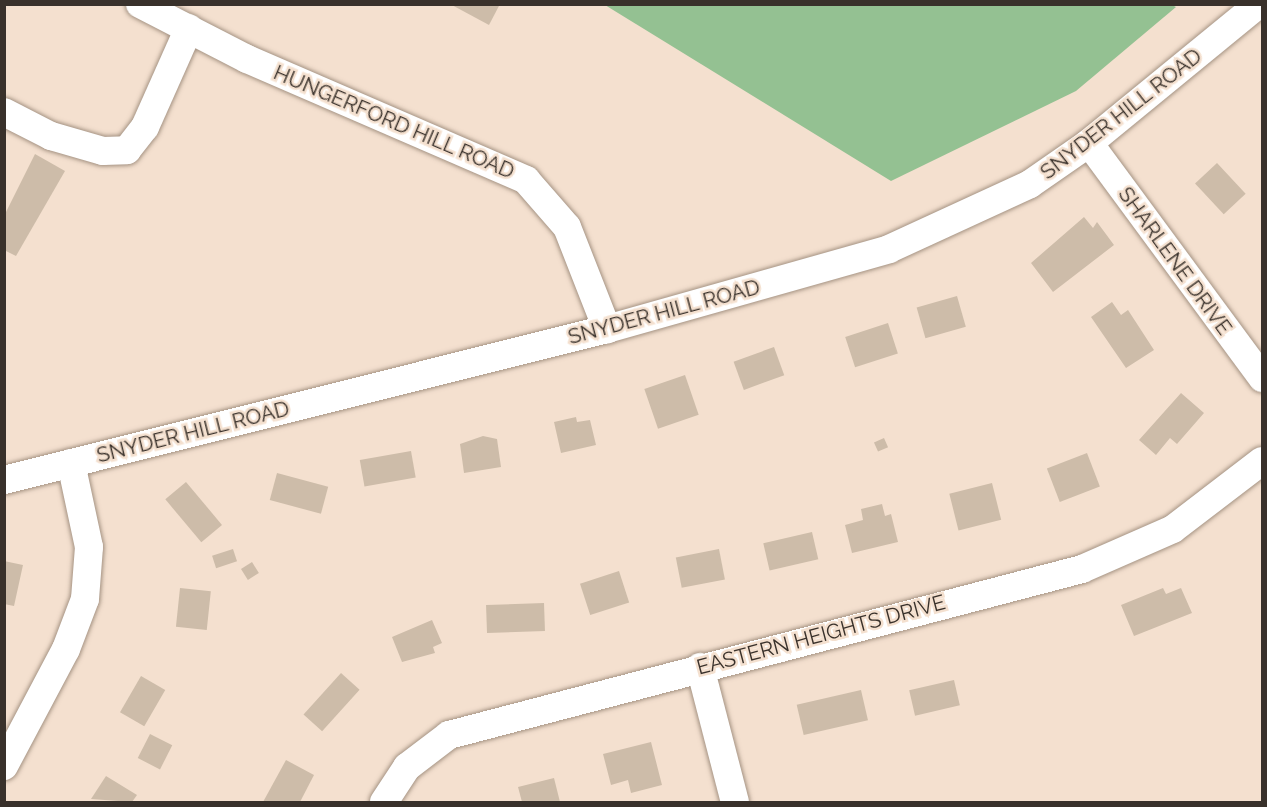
<!DOCTYPE html>
<html>
<head>
<meta charset="utf-8">
<style>
	body { margin:0 }
	#map { position:relative; width:1267px; height:807px; overflow:hidden; background:#f4e0cf; font-family:Raleway,sans-serif }
	div>[style] { position:absolute }
	.green>* { inset:0; background:#94c192 }
	.building>* { inset:0; background:#cdbca9; transform-origin:0 0 }
	.roads { filter:drop-shadow(0 0 2px #a59383) drop-shadow(0 0 2px #a59383) }
	.minor>* { height:28px; margin:-14px; padding:0 14px; transform-origin:14px; border-radius:14px; background:#fff }
	span { translate:-50% -50%; white-space:nowrap; text-align:center; line-height:1.15; -webkit-text-stroke:5px #f4e0cf; paint-order:stroke }
	.street-label { font-size:21px; color:#39312b }
	.frame { position:absolute; inset:0; border:6px solid #39312b; pointer-events:none }
</style>
</head>
<body>
<div id="map">
	<div class="green">
		<div style="clip-path:polygon(1172px 5px,1176px 7px,1076px 91px,891px 181px,605px 5px)"></div>
	</div>
	<div class="building">
		<div style="clip-path:polygon(450px 4px,500px 4px,489px 25px)"></div>
		<div style="clip-path:polygon(35px 154px,65px 171px,16px 256px,4px 250px,4px 216px)"></div>
		<div style="left:1217px;top:163px;width:42px;height:30px;rotate:47deg"></div>
		<div style="clip-path:polygon(1084px 217px,1093px 228px,1097px 222px,1114px 245px,1053px 292px,1031px 263px)"></div>
		<div style="left:957px;top:296px;width:32px;height:42px;rotate:74deg"></div>
		<div style="clip-path:polygon(1112px 302px,1121px 315px,1128px 310px,1154px 350px,1126px 368px,1091px 317px)"></div>
		<div style="left:888px;top:323px;width:32px;height:45px;rotate:72deg"></div>
		<div style="left:774px;top:347px;width:30px;height:43px;rotate:70deg"></div>
		<div style="left:685px;top:375px;width:42px;height:43px;rotate:71deg"></div>
		<div style="clip-path:polygon(1181px 393px,1204px 413px,1177px 444px,1170px 438px,1156px 455px,1139px 440px)"></div>
		<div style="clip-path:polygon(576px 417px,577px 422px,590px 420px,596px 445px,561px 453px,554px 422px)"></div>
		<div style="clip-path:polygon(483px 436px,497px 439px,501px 467px,464px 473px,460px 444px)"></div>
		<div style="left:884px;top:438px;width:10px;height:11px;rotate:66deg"></div>
		<div style="left:411px;top:451px;width:27px;height:52px;rotate:80deg"></div>
		<div style="left:1087px;top:453px;width:36px;height:43px;rotate:69deg"></div>
		<div style="left:277px;top:473px;width:53px;height:28px;rotate:15deg"></div>
		<div style="left:186px;top:482px;width:56px;height:27px;rotate:50deg"></div>
		<div style="left:992px;top:483px;width:38px;height:44px;rotate:76deg"></div>
		<div style="clip-path:polygon(882px 504px,885px 516px,891px 514px,898px 542px,852px 553px,845px 525px,863px 520px,861px 509px)"></div>
		<div style="left:812px;top:532px;width:28px;height:50px;rotate:77deg"></div>
		<div style="left:233px;top:549px;width:13px;height:22px;rotate:72deg"></div>
		<div style="left:719px;top:549px;width:31px;height:44px;rotate:79deg"></div>
		<div style="clip-path:polygon(4px 561px,23px 565px,14px 606px,4px 604px)"></div>
		<div style="left:252px;top:562px;width:13px;height:13px;rotate:58deg"></div>
		<div style="left:619px;top:571px;width:33px;height:41px;rotate:72deg"></div>
		<div style="left:180px;top:588px;width:31px;height:39px;rotate:6deg"></div>
		<div style="clip-path:polygon(1163px 588px,1166px 594px,1181px 588px,1192px 613px,1134px 636px,1121px 605px)"></div>
		<div style="left:544px;top:603px;width:28px;height:58px;rotate:88deg"></div>
		<div style="clip-path:polygon(432px 620px,442px 643px,433px 647px,435px 653px,402px 662px,392px 637px)"></div>
		<div style="left:341px;top:673px;width:25px;height:56px;rotate:42deg"></div>
		<div style="left:141px;top:676px;width:28px;height:42px;rotate:30deg"></div>
		<div style="left:954px;top:680px;width:26px;height:46px;rotate:77deg"></div>
		<div style="left:861px;top:690px;width:31px;height:66px;rotate:77deg"></div>
		<div style="left:150px;top:734px;width:25px;height:27px;rotate:27deg"></div>
		<div style="clip-path:polygon(651px 742px,662px 785px,631px 793px,628px 780px,611px 785px,603px 754px)"></div>
		<div style="clip-path:polygon(286px 760px,314px 775px,300px 802px,263px 802px)"></div>
		<div style="clip-path:polygon(106px 776px,137px 795px,132px 802px,91px 799px)"></div>
		<div style="clip-path:polygon(554px 778px,560px 802px,522px 802px,518px 787px)"></div>
	</div>
	<div class="roads">
		<div class="minor">
			<div style="left:140px;top:4px;width:120px;rotate:27.2deg"></div>
			<div style="left:247px;top:59px;width:304px;rotate:23.4deg"></div>
			<div style="left:526px;top:180px;width:62px;rotate:48.9deg"></div>
			<div style="left:567px;top:227px;width:110px;rotate:68.6deg"></div>
			<div style="left:4px;top:112px;width:53px;rotate:27.1deg"></div>
			<div style="left:51px;top:136px;width:54px;rotate:16.1deg"></div>
			<div style="left:103px;top:151px;width:24px;rotate:-2deg"></div>
			<div style="left:127px;top:150px;width:29px;rotate:-52deg"></div>
			<div style="left:145px;top:127px;width:108px;rotate:-66deg"></div>
			<div style="left:1089px;top:143px;width:292px;rotate:53.6deg"></div>
			<div style="left:4px;top:480px;width:622px;rotate:-14.06deg"></div>
			<div style="left:607px;top:329px;width:293px;rotate:-15.8deg"></div>
			<div style="left:889px;top:249px;width:155px;rotate:-24.7deg"></div>
			<div style="left:1030px;top:184px;width:72px;rotate:-34.8deg"></div>
			<div style="left:1089px;top:143px;width:220px;rotate:-39.3deg"></div>
			<div style="left:700px;top:667px;width:139px;rotate:75.5deg"></div>
			<div style="left:4px;top:766px;width:132px;rotate:-62.1deg"></div>
			<div style="left:66px;top:649px;width:53px;rotate:-69.2deg"></div>
			<div style="left:85px;top:599px;width:52px;rotate:-85.6deg"></div>
			<div style="left:89px;top:547px;width:86px;rotate:-102.1deg"></div>
			<div style="left:384px;top:802px;width:42px;rotate:-56.7deg"></div>
			<div style="left:407px;top:767px;width:53px;rotate:-37.3deg"></div>
			<div style="left:449px;top:735px;width:654px;rotate:-14.69deg"></div>
			<div style="left:1082px;top:569px;width:99px;rotate:-23.7deg"></div>
			<div style="left:1173px;top:529px;width:112px;rotate:-37.4deg"></div>
		</div>
	</div>
	<div class="street-label">
		<span style="left:1121px;top:114px;rotate:-38deg">SNYDER HILL ROAD</span>
		<span style="left:394px;top:122px;rotate:23deg">HUNGERFORD HILL ROAD</span>
		<span style="left:1175px;top:261px;rotate:54deg">SHARLENE DRIVE</span>
		<span style="left:664px;top:312px;rotate:-15deg">SNYDER HILL ROAD</span>
		<span style="left:193px;top:432px;rotate:-14deg">SNYDER HILL ROAD</span>
		<span style="left:821px;top:635px;rotate:-15deg">EASTERN HEIGHTS DRIVE</span>
	</div>
	<div class="frame"></div>
</div>
</body>
</html>
